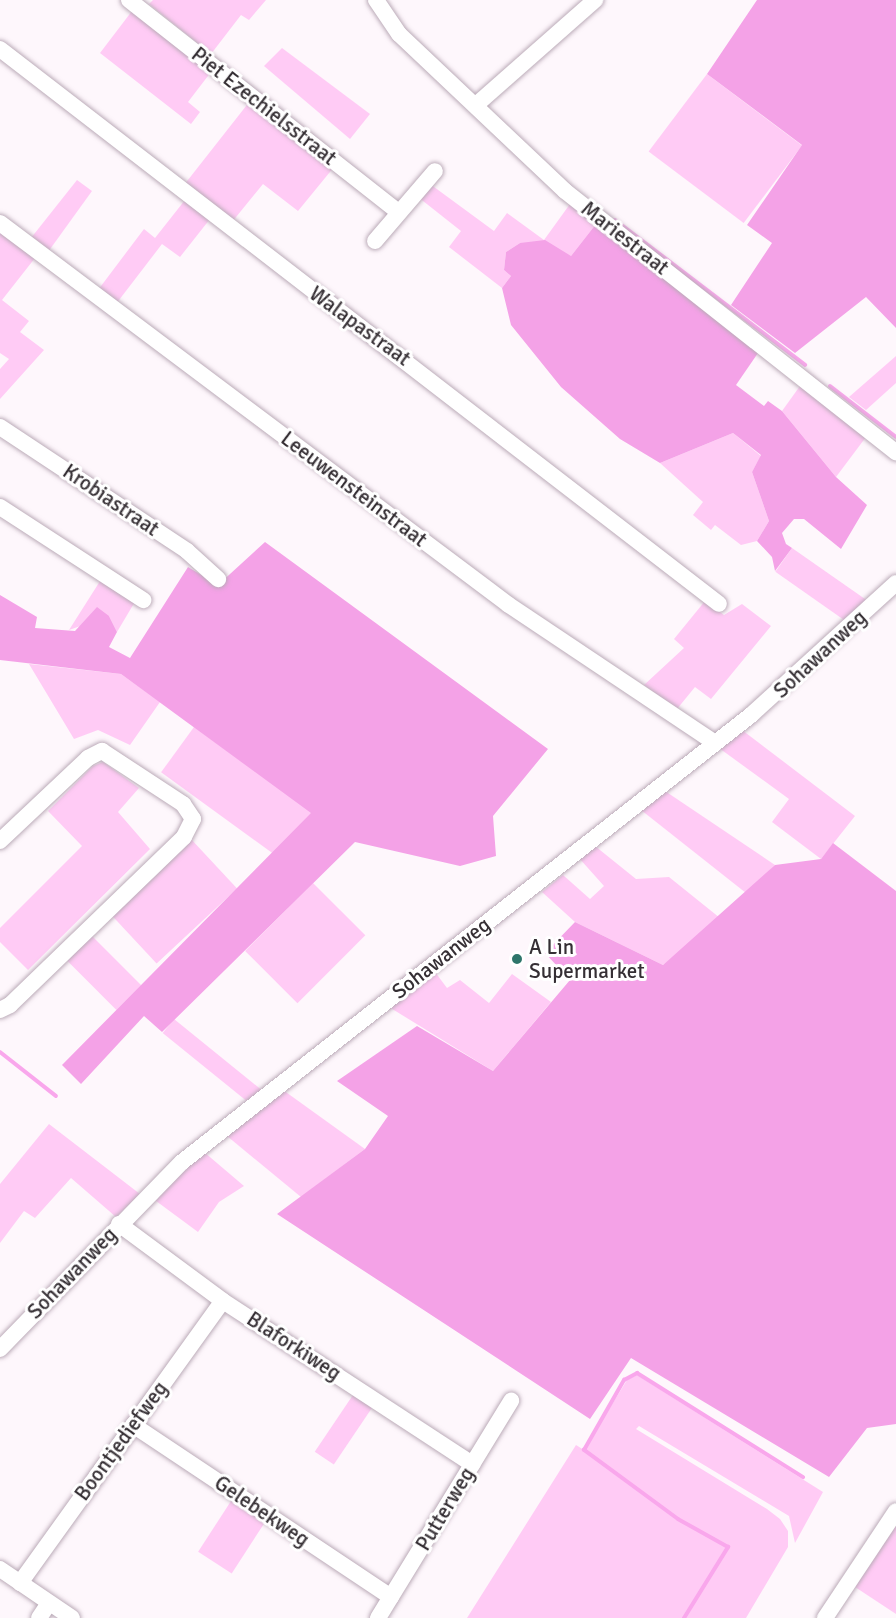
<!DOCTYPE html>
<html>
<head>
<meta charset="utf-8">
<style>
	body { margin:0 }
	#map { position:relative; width:896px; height:1618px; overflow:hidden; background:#fef7fc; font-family:Signika,sans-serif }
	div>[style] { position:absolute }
	.green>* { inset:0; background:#ffcbf5; transform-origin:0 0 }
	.forest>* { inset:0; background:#f4a2e7 }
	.stream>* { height:4px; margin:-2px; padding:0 2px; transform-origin:2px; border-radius:2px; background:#f9a7ec }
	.roads { filter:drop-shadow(0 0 2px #bbabb8) drop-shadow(0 0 2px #bbabb8) }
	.minor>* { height:16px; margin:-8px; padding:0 8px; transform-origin:8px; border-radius:8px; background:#fff }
	.dots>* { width:16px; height:16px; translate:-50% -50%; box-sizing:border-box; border:3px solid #fff; border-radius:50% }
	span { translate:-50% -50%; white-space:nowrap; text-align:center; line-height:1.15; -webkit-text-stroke:6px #fff; paint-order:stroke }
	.street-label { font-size:21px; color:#352f34 }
	.poi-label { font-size:21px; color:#352f34 }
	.left { translate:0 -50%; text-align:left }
</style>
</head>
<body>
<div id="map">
	<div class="green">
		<div style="clip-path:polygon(153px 0,266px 0,249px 20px,241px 15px,211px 54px,149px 4px)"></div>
		<div style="clip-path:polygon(132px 11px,211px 72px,188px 102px,200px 112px,191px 124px,100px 53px)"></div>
		<div style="clip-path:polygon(282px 48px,370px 114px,350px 139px,264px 66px)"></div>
		<div style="left:707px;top:74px;width:119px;height:97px;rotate:37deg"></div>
		<div style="clip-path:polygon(250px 101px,334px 167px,298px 211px,263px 184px,232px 222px,184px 185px)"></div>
		<div style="clip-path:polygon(77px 180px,92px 191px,48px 252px,31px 238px)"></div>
		<div style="clip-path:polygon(430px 184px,494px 231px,507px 213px,544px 240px,570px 204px,596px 224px,571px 256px,520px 243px,506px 252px,504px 270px,511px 276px,502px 288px,449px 247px,461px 231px,418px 197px)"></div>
		<div style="clip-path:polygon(185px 200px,210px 219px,180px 257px,162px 244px,116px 304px,98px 290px,144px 229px,155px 238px)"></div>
		<div style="clip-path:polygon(0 231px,35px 258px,2px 300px,29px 321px,20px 332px,44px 350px,0 399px,0 369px,9px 359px,0 353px)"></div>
		<div style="clip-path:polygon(896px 356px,896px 383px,866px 410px,849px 397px)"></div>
		<div style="clip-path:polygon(800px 386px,866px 437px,836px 477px,782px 411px)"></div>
		<div style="clip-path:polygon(733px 433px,761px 456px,752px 472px,769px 521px,757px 541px,741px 545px,715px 525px,711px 530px,693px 515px,703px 502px,660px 463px)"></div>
		<div style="left:792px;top:548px;width:90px;height:29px;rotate:35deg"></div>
		<div style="clip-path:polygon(102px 578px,136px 600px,117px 632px,109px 616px,69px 630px)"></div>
		<div style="clip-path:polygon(705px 601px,724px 615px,742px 604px,771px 626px,711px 699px,695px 687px,677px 709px,644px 685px,684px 648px,674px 639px)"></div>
		<div style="clip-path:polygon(29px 664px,121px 674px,160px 702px,130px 745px,98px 730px,74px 739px)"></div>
		<div style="left:194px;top:727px;width:146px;height:56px;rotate:36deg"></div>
		<div style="clip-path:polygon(742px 730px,855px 816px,821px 859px,772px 822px,789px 799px,719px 748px)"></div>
		<div style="clip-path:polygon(103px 762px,139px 788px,118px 812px,150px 849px,28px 970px,0 942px,0 928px,82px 846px,48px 811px,93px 766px)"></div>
		<div style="clip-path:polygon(665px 791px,775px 865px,746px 893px,641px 810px)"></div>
		<div style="left:190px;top:838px;width:69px;height:110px;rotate:47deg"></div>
		<div style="clip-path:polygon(595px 846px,636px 879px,669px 877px,720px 918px,663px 965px,575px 922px,542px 892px,563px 875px,590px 899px,604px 886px,579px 858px)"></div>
		<div style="left:313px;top:883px;width:74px;height:96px;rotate:45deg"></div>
		<div style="left:91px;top:935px;width:71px;height:35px;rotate:45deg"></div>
		<div style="clip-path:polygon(435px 972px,447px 988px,460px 980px,489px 1003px,512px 974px,551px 1002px,493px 1071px,389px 1007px)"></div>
		<div style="left:174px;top:1019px;width:114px;height:18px;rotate:39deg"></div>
		<div style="clip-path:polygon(283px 1090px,365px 1149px,301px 1197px,227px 1136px)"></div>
		<div style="clip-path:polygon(49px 1124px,140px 1194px,116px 1217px,71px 1178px,35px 1218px,24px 1211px,0 1243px,0 1184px)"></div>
		<div style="clip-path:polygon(204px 1152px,244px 1186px,219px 1202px,198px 1232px,152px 1198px)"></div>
		<div style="clip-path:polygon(637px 1375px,823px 1492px,795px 1543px,789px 1516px,639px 1426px,636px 1429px,767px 1509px,780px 1519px,788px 1531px,788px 1547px,746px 1618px,467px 1618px,576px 1445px,584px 1450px,627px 1380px)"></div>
		<div style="left:355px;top:1392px;width:23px;height:72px;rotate:34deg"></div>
		<div style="left:233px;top:1498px;width:40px;height:64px;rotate:33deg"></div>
		<div style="clip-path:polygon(896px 1518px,896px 1614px,852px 1585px)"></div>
	</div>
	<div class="forest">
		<div style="clip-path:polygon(757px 0,896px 0,896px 328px,866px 297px,795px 353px,731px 305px,772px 243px,747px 225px,802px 145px,707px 74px)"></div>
		<div style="clip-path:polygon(596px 224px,758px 353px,736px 385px,764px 406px,768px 401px,782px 411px,836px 477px,867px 505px,841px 549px,804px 519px,794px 519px,782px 533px,786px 544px,792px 548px,775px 571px,772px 557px,757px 541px,769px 521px,752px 472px,761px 455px,733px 433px,660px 463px,620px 439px,561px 387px,511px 325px,502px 288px,511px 276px,504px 270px,506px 252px,520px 243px,545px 240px,571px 256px)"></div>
		<div style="clip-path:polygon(265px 542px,548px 749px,493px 816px,496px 856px,460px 866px,355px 842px,162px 1032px,144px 1016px,81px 1084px,62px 1065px,311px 813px,121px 674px,0 660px,0 595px,37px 617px,35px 628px,75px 631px,97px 607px,109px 616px,117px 632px,109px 647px,130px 658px,188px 567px,218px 585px)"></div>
		<div style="clip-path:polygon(833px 843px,896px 891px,896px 1424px,867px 1428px,829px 1477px,631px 1358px,590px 1419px,277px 1214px,365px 1149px,388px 1116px,337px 1081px,417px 1026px,493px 1071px,570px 980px,545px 953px,575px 922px,663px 965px,775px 865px,821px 859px)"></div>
	</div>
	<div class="stream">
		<div style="left:615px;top:220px;width:239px;rotate:37.3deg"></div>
		<div style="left:830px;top:386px;width:83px;rotate:37.7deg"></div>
		<div style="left:0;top:1052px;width:71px;rotate:38.2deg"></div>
		<div style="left:684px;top:1618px;width:84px;rotate:-58.2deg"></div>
		<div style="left:728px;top:1547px;width:57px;rotate:-150.8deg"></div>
		<div style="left:678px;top:1519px;width:117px;rotate:-143.7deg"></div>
		<div style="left:584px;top:1450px;width:81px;rotate:-60.3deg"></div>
		<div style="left:624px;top:1380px;width:15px;rotate:-28deg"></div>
		<div style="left:637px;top:1373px;width:196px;rotate:32.1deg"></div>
	</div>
	<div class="roads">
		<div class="minor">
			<div style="left:129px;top:0;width:342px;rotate:38.2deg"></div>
			<div style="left:376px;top:0;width:41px;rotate:55.9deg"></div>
			<div style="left:399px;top:34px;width:228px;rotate:43.4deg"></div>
			<div style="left:565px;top:191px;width:422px;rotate:38.3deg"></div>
			<div style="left:0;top:49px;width:908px;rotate:37.66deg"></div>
			<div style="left:476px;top:105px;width:159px;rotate:-41.4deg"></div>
			<div style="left:0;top:223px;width:636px;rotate:36.89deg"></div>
			<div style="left:509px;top:605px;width:248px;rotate:33.8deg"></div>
			<div style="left:375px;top:241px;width:92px;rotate:-49.4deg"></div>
			<div style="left:0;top:427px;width:224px;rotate:33.5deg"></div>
			<div style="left:187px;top:551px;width:42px;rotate:42.1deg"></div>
			<div style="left:0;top:507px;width:171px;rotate:33deg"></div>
			<div style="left:0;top:841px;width:121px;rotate:-43.3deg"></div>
			<div style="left:88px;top:758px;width:16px;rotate:-27deg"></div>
			<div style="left:102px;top:751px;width:97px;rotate:33.2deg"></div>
			<div style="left:183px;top:804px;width:18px;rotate:56deg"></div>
			<div style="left:193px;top:819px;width:20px;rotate:117deg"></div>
			<div style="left:184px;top:837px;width:242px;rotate:136deg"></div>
			<div style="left:10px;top:1005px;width:11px;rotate:153deg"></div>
			<div style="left:119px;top:1224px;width:129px;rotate:36.5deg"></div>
			<div style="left:223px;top:1301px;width:298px;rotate:33.2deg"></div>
			<div style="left:0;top:1349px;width:261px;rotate:-45.8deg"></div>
			<div style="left:182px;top:1162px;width:724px;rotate:-38.15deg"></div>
			<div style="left:751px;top:715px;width:196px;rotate:-42.3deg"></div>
			<div style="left:133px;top:1425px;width:310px;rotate:33.7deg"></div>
			<div style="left:0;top:1569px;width:87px;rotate:34.2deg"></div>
			<div style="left:20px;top:1583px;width:347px;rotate:-54.3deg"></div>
			<div style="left:39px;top:1618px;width:18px;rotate:-56deg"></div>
			<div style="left:378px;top:1618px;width:255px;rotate:-58.5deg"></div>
			<div style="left:825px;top:1618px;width:128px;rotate:-56.4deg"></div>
		</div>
	</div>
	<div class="dots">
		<div style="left:517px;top:959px;background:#2e756b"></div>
	</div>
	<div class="street-label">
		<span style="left:264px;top:106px;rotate:38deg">Piet Ezechielsstraat</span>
		<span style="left:625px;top:238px;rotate:38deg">Mariestraat</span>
		<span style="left:360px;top:326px;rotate:36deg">Walapastraat</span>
		<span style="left:354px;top:489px;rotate:37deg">Leeuwensteinstraat</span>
		<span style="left:111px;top:500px;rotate:34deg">Krobiastraat</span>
		<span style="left:820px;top:654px;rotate:-43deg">Sohawanweg</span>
		<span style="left:441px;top:958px;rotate:-38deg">Sohawanweg</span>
		<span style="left:72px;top:1273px;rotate:-46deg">Sohawanweg</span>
		<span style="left:294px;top:1346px;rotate:33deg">Blaforkiweg</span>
		<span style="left:121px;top:1441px;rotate:-54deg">Boontjediefweg</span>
		<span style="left:445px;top:1509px;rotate:-59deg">Putterweg</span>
		<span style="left:262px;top:1511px;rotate:34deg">Gelebekweg</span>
	</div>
	<div class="poi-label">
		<span class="left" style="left:529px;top:959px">A Lin<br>Supermarket</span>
	</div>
</div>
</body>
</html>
